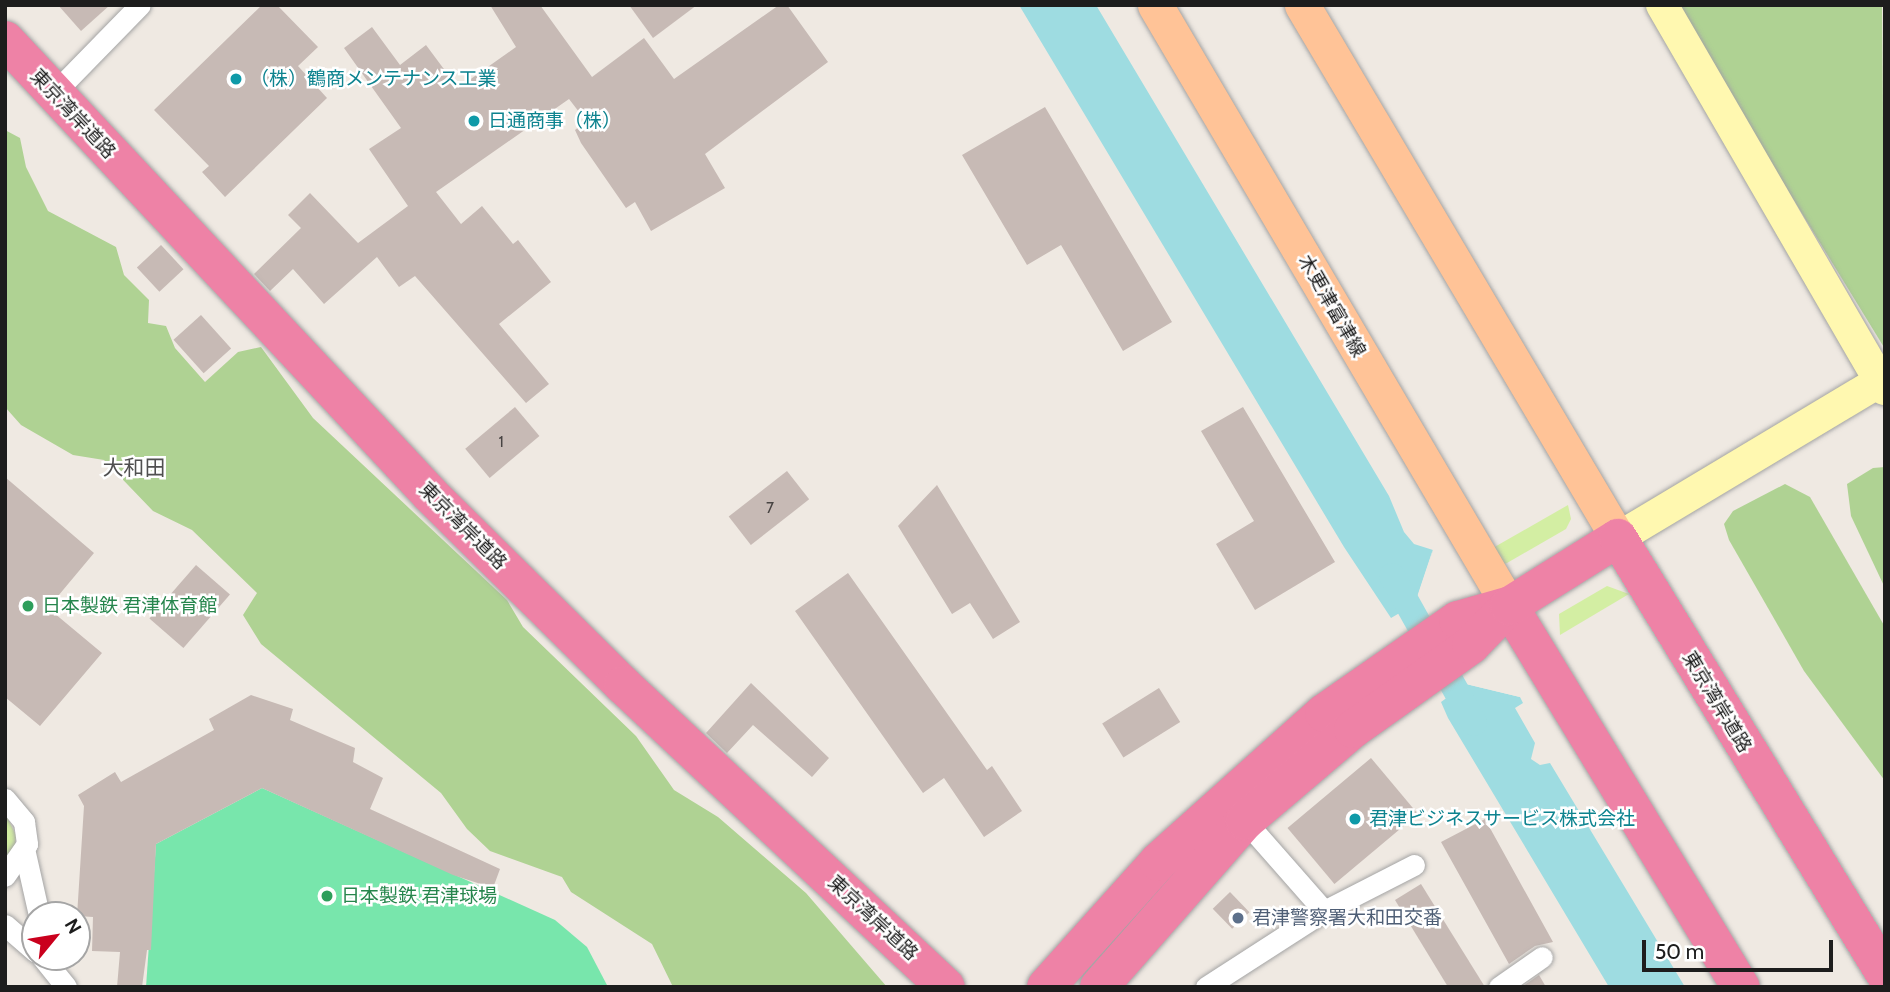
<!DOCTYPE html>
<html>
<head>
<meta charset="utf-8">
<style>
	body { margin:0 }
	#map { position:relative; width:1890px; height:992px; overflow:hidden; background:#efe9e2; font-family:Cabin,"Noto Sans JP",sans-serif }
	div>[style] { position:absolute }
	.grass>* { inset:0; background:#d3eea3 }
	.forest>* { inset:0; background:#afd293 }
	.pitch>* { inset:0; background:#78e6ac }
	.water>* { inset:0; background:#9edce1 }
	.pier>* { inset:0; background:#efe9e2 }
	.canal>* { height:26px; margin:-13px; padding:0 13px; transform-origin:13px; border-radius:13px; background:#9edce1 }
	.building>* { inset:0; background:#c7bab5; transform-origin:0 0 }
	.roads { filter:drop-shadow(0 0 2px #a4a4a4) drop-shadow(0 0 2px #a4a4a4) }
	.street>* { height:21px; margin:-10.5px; padding:0 10.5px; transform-origin:10.5px; border-radius:10.5px; background:#fff }
	.secondary>* { height:32px; margin:-16px; padding:0 16px; transform-origin:16px; border-radius:16px; background:#fff8b0 }
	.primary>* { height:35px; margin:-17.5px; padding:0 17.5px; transform-origin:17.5px; border-radius:17.5px; background:#ffc397 }
	.highway>* { height:38px; margin:-19px; padding:0 19px; transform-origin:19px; border-radius:19px; background:#ee82a6 }
	.dots>* { width:19px; height:19px; translate:-50% -50%; box-sizing:border-box; border:4px solid #fff; border-radius:50% }
	span { translate:-50% -50%; white-space:nowrap; text-align:center; line-height:1.15; -webkit-text-stroke:5px #fff; paint-order:stroke }
	.number-label { font-size:16px; color:#484443 }
	.number-label span { -webkit-text-stroke-width:0 }
	.culture-label { font-size:19px; color:#0d838f }
	.left { translate:0 -50%; text-align:left }
	.street-label { font-size:19px; color:#1d1d1d }
	.leisure-label { font-size:19px; color:#27864d }
	.service-label { font-size:19px; color:#4e5e75 }
	.neighbourhood-label { font-size:21px; color:#505050 }
	.frame { position:absolute; inset:0; border:7px solid #1d1d1d; pointer-events:none }
	.north { position:absolute; left:21px; top:901px; width:70px; height:70px; box-sizing:border-box; background:#fff; border:2px solid #a5a5a5; border-radius:50%; rotate:60deg; font-size:19px; font-weight:700; line-height:28px; text-align:center; color:#1d1d1d }
	.north::after { content:''; display:block; margin:auto; width:24px; height:32px; background:#ca001d; clip-path:polygon(50% 0,100% 100%,50% 72%,0 100%) }
	.scale { position:absolute; left:1642px; top:940px; width:191px; height:32px; box-sizing:border-box; border:4px solid #1d1d1d; border-top:0; padding-left:9px; font-size:21px; line-height:24px; white-space:nowrap; color:#1d1d1d; -webkit-text-stroke:5px #fff; paint-order:stroke }
</style>
</head>
<body>
<div id="map">
	<div class="grass">
		<div style="clip-path:polygon(1568px 505px,1571px 519px,1566px 529px,1507px 563px,1503px 564px,1491px 549px)"></div>
		<div style="clip-path:polygon(1607px 586px,1629px 594px,1560px 635px,1559px 614px)"></div>
		<div style="clip-path:polygon(5px 813px,16px 835px,14px 851px,5px 864px)"></div>
	</div>
	<div class="forest">
		<div style="clip-path:polygon(1676px 5px,1882px 5px,1885px 349px,1738px 109px)"></div>
		<div style="clip-path:polygon(5px 130px,20px 138px,26px 167px,48px 211px,116px 247px,124px 275px,149px 300px,148px 323px,166px 326px,175px 348px,205px 382px,238px 352px,261px 347px,313px 418px,507px 600px,523px 627px,636px 736px,674px 790px,718px 817px,806px 893px,887px 987px,673px 987px,652px 944px,571px 892px,562px 877px,490px 851px,467px 829px,441px 793px,261px 644px,243px 615px,257px 593px,192px 530px,153px 511px,104px 460px,73px 455px,21px 425px,5px 407px)"></div>
		<div style="clip-path:polygon(1885px 467px,1885px 588px,1851px 516px,1847px 484px,1873px 468px)"></div>
		<div style="clip-path:polygon(1785px 484px,1810px 497px,1885px 627px,1885px 781px,1804px 671px,1729px 540px,1724px 524px,1733px 511px)"></div>
	</div>
	<div class="pitch">
		<div style="clip-path:polygon(262px 788px,555px 920px,587px 947px,608px 987px,146px 987px,156px 844px)"></div>
	</div>
	<div class="water">
		<div style="clip-path:polygon(1019px 5px,1096px 5px,1389px 496px,1404px 532px,1414px 544px,1433px 550px,1415px 604px,1391px 618px,1344px 547px)"></div>
		<div style="clip-path:polygon(1466px 684px,1520px 697px,1523px 703px,1515px 708px,1535px 743px,1531px 759px,1540px 765px,1550px 763px,1685px 987px,1609px 987px,1448px 718px,1441px 702px)"></div>
	</div>
	<div class="pier">
		<div style="clip-path:polygon(1434px 546px,1418px 605px,1389px 621px,1415px 603px)"></div>
		<div style="clip-path:polygon(1466px 681px,1521px 694px,1524px 698px,1466px 684px,1438px 703px)"></div>
	</div>
	<div class="canal">
		<div style="left:1392px;top:576px;width:168px;rotate:60.8deg"></div>
	</div>
	<div class="building">
		<div style="clip-path:polygon(58px 5px,110px 5px,81px 31px)"></div>
		<div style="clip-path:polygon(262px 5px,277px 5px,318px 47px,298px 66px,327px 98px,225px 197px,202px 172px,209px 166px,154px 110px)"></div>
		<div style="clip-path:polygon(490px 5px,540px 5px,592px 77px,644px 38px,674px 79px,779px 5px,787px 5px,828px 62px,705px 154px,725px 188px,651px 231px,635px 202px,626px 208px,581px 143px,575px 130px,586px 121px,569px 99px,436px 192px,461px 224px,482px 206px,513px 244px,518px 240px,551px 282px,499px 324px,549px 384px,526px 403px,415px 276px,399px 287px,377px 257px,324px 304px,293px 269px,270px 291px,254px 274px,301px 228px,288px 215px,310px 193px,358px 243px,408px 206px,369px 149px,401px 128px,344px 48px,372px 27px,400px 65px,426px 45px,458px 88px,516px 47px)"></div>
		<div style="clip-path:polygon(629px 5px,697px 5px,653px 38px)"></div>
		<div style="clip-path:polygon(1045px 107px,1172px 322px,1123px 351px,1061px 245px,1027px 265px,962px 155px)"></div>
		<div style="left:161px;top:245px;width:33px;height:33px;rotate:47deg"></div>
		<div style="left:201px;top:315px;width:45px;height:37px;rotate:48deg"></div>
		<div style="left:515px;top:407px;width:38px;height:65px;rotate:50deg"></div>
		<div style="clip-path:polygon(1243px 407px,1335px 562px,1255px 610px,1216px 544px,1254px 521px,1201px 431px)"></div>
		<div style="left:787px;top:471px;width:36px;height:74px;rotate:52deg"></div>
		<div style="clip-path:polygon(5px 477px,94px 553px,48px 608px,102px 653px,40px 726px,5px 697px)"></div>
		<div style="clip-path:polygon(937px 485px,1020px 622px,993px 639px,970px 603px,952px 614px,898px 526px)"></div>
		<div style="left:196px;top:565px;width:45px;height:71px;rotate:41deg"></div>
		<div style="clip-path:polygon(848px 573px,987px 770px,992px 766px,1022px 811px,984px 837px,944px 778px,923px 793px,795px 611px)"></div>
		<div style="clip-path:polygon(751px 683px,829px 758px,812px 777px,753px 725px,727px 753px,706px 733px)"></div>
		<div style="left:1159px;top:688px;width:40px;height:67px;rotate:58deg"></div>
		<div style="clip-path:polygon(251px 695px,293px 709px,290px 720px,355px 748px,353px 762px,383px 778px,370px 809px,500px 869px,493px 888px,453px 875px,262px 788px,156px 844px,151px 950px,147px 950px,142px 987px,117px 987px,120px 952px,92px 951px,93px 917px,77px 916px,84px 806px,78px 795px,115px 772px,121px 782px,214px 730px,209px 719px)"></div>
		<div style="left:1371px;top:758px;width:73px;height:109px;rotate:50deg"></div>
		<div style="clip-path:polygon(1485px 819px,1553px 942px,1535px 946px,1509px 964px,1441px 842px)"></div>
		<div style="clip-path:polygon(1421px 884px,1485px 987px,1448px 987px,1395px 900px)"></div>
		<div style="left:1230px;top:892px;width:28px;height:24px;rotate:46deg"></div>
		<div style="clip-path:polygon(1539px 975px,1546px 987px,1522px 987px)"></div>
	</div>
	<div class="roads">
		<div class="street">
			<div style="left:53px;top:94px;width:124px;rotate:-45.7deg"></div>
			<div style="left:5px;top:799px;width:30px;rotate:50deg"></div>
			<div style="left:24px;top:822px;width:22px;rotate:82deg"></div>
			<div style="left:27px;top:844px;width:39px;rotate:125deg"></div>
			<div style="left:1245px;top:821px;width:120px;rotate:48.7deg"></div>
			<div style="left:25px;top:853px;width:64px;rotate:77.3deg"></div>
			<div style="left:5px;top:925px;width:40px;rotate:41deg"></div>
			<div style="left:42px;top:957px;width:38px;rotate:51deg"></div>
			<div style="left:1206px;top:987px;width:140px;rotate:-32.8deg"></div>
			<div style="left:1324px;top:911px;width:101px;rotate:-27.1deg"></div>
			<div style="left:1499px;top:987px;width:52px;rotate:-34.9deg"></div>
		</div>
		<div class="secondary">
			<div style="left:1662px;top:5px;width:444px;rotate:59.9deg"></div>
			<div style="left:1618px;top:538px;width:305px;rotate:-30.9deg"></div>
		</div>
		<div class="primary">
			<div style="left:1155px;top:5px;width:698px;rotate:59.5deg"></div>
			<div style="left:1302px;top:5px;width:620px;rotate:59.34deg"></div>
		</div>
		<div class="highway">
			<div style="left:5px;top:40px;width:622px;rotate:46.89deg"></div>
			<div style="left:430px;top:494px;width:272px;rotate:44.7deg"></div>
			<div style="left:623px;top:685px;width:442px;rotate:43.1deg"></div>
			<div style="left:1509px;top:606px;width:446px;rotate:58.7deg"></div>
			<div style="left:1046px;top:987px;width:168px;rotate:-48.1deg"></div>
			<div style="left:1158px;top:862px;width:223px;rotate:-41.9deg"></div>
			<div style="left:1324px;top:713px;width:163px;rotate:-34.8deg"></div>
			<div style="left:1458px;top:620px;width:51px;rotate:-15.9deg"></div>
			<div style="left:1099px;top:987px;width:221px;rotate:-48.7deg"></div>
			<div style="left:1245px;top:821px;width:142px;rotate:-40.4deg"></div>
			<div style="left:1353px;top:729px;width:145px;rotate:-35.4deg"></div>
			<div style="left:1471px;top:645px;width:54px;rotate:-45.7deg"></div>
			<div style="left:1509px;top:606px;width:128px;rotate:-32deg"></div>
			<div style="left:1618px;top:538px;width:511px;rotate:58.52deg"></div>
		</div>
	</div>
	<div class="dots">
		<div style="left:236px;top:79px;background:#0f9aa8"></div>
		<div style="left:474px;top:121px;background:#0f9aa8"></div>
		<div style="left:28px;top:606px;background:#2e9e5b"></div>
		<div style="left:1355px;top:819px;background:#0f9aa8"></div>
		<div style="left:327px;top:896px;background:#2e9e5b"></div>
		<div style="left:1238px;top:918px;background:#5c6f8a"></div>
	</div>
	<div class="number-label">
		<span style="left:501px;top:442px">1</span>
		<span style="left:770px;top:508px">7</span>
	</div>
	<div class="culture-label">
		<span class="left" style="left:250px;top:79px">（株）鶴商メンテナンス工業</span>
		<span class="left" style="left:488px;top:121px">日通商事（株）</span>
		<span class="left" style="left:1369px;top:819px">君津ビジネスサービス株式会社</span>
	</div>
	<div class="street-label">
		<span style="left:73px;top:114px;rotate:47deg">東京湾岸道路</span>
		<span style="left:1332px;top:306px;rotate:60deg">木更津富津線</span>
		<span style="left:463px;top:526px;rotate:45deg">東京湾岸道路</span>
		<span style="left:1717px;top:702px;rotate:59deg">東京湾岸道路</span>
		<span style="left:873px;top:918px;rotate:43deg">東京湾岸道路</span>
	</div>
	<div class="leisure-label">
		<span class="left" style="left:42px;top:606px">日本製鉄 君津体育館</span>
		<span class="left" style="left:341px;top:896px">日本製鉄 君津球場</span>
	</div>
	<div class="service-label">
		<span class="left" style="left:1252px;top:918px">君津警察署大和田交番</span>
	</div>
	<div class="neighbourhood-label">
		<span style="left:134px;top:468px">大和田</span>
	</div>
	<div class="frame"></div>
	<div class="north">N</div>
	<div class="scale">50 m</div>
</div>
</body>
</html>
